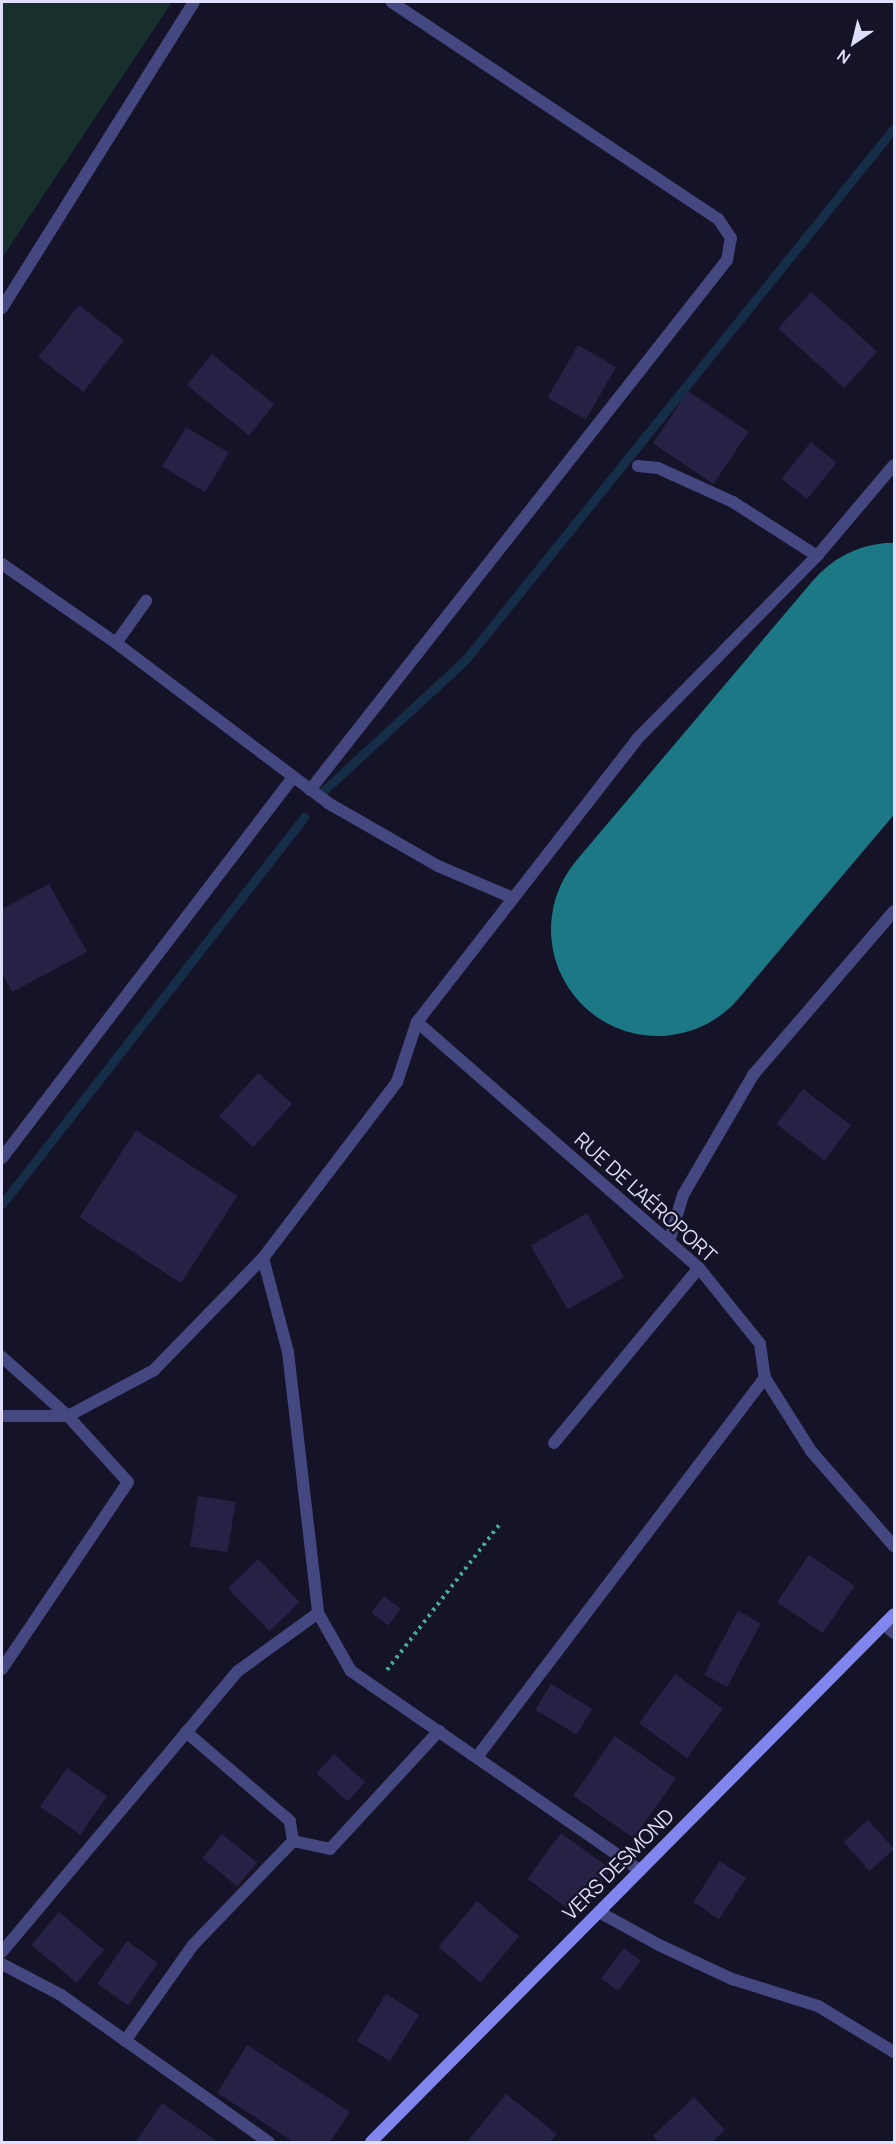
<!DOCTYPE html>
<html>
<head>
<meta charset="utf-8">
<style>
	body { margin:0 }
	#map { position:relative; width:896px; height:2144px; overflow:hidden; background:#151327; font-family:Manrope,sans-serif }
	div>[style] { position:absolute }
	.green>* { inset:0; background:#17302d }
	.stream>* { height:9px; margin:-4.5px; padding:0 4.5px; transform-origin:4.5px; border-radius:4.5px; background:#162d48 }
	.runway>* { height:213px; margin:-106.5px; padding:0 106.5px; transform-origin:106.5px; border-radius:106.5px; background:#1c7884 }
	.building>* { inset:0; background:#262245; transform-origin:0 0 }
	.path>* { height:4px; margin-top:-2px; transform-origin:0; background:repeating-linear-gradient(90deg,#40ac9d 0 3px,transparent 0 7.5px) }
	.lane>* { height:12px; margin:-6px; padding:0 6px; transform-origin:6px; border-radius:6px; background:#454780 }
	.street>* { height:12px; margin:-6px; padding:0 6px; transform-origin:6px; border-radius:6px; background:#454780 }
	.secondary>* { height:12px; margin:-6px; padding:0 6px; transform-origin:6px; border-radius:6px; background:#8186ee }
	span { translate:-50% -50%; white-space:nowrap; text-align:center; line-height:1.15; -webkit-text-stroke:5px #151327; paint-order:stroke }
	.street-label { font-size:20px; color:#dfdefb }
	.frame { position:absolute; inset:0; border:3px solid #dfdefb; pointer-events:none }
	.north { position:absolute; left:824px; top:12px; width:60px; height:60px; -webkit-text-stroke:4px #151327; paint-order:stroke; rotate:215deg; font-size:16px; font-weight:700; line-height:24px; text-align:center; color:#dfdefb }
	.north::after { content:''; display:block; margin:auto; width:21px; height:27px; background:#dfdefb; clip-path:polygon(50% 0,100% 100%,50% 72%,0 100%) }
</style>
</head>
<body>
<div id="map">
	<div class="green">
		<div style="clip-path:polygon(2px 2px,172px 2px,2px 258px)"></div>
	</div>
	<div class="stream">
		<div style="left:321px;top:793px;width:197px;rotate:-42.7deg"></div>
		<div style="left:466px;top:659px;width:682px;rotate:-51.13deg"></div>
		<div style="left:2px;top:1204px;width:491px;rotate:-52deg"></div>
	</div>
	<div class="runway">
		<div style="left:657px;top:929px;width:367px;rotate:-49.8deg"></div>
	</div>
	<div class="building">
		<div style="left:811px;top:292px;width:89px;height:49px;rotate:42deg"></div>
		<div style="left:79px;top:305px;width:57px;height:66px;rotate:38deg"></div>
		<div style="left:578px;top:345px;width:44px;height:61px;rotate:30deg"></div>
		<div style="left:212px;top:354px;width:80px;height:40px;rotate:39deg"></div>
		<div style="left:688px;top:391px;width:73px;height:63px;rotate:34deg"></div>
		<div style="left:186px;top:427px;width:50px;height:46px;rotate:31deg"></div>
		<div style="left:811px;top:442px;width:33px;height:47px;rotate:39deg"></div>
		<div style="clip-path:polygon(49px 884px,87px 952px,12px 992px,2px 973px,2px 909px)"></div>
		<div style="left:258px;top:1073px;width:46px;height:58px;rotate:42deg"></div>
		<div style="left:803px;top:1089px;width:60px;height:44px;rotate:37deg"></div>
		<div style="left:136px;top:1130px;width:121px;height:104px;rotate:33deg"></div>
		<div style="left:587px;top:1213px;width:74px;height:65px;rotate:60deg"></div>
		<div style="left:198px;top:1496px;width:38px;height:51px;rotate:9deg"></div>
		<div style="left:809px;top:1555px;width:55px;height:57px;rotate:34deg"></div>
		<div style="left:258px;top:1559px;width:60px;height:42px;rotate:46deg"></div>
		<div style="left:384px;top:1596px;width:21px;height:21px;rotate:37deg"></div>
		<div style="left:738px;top:1611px;width:26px;height:72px;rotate:28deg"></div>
		<div style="left:675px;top:1674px;width:59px;height:61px;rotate:36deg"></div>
		<div style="left:551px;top:1684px;width:48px;height:30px;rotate:31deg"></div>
		<div style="left:615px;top:1736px;width:74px;height:73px;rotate:35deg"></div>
		<div style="left:334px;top:1754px;width:42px;height:26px;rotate:42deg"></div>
		<div style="left:67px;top:1768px;width:49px;height:47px;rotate:35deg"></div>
		<div style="left:868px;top:1820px;width:39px;height:33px;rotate:48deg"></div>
		<div style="left:561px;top:1833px;width:62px;height:57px;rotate:36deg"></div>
		<div style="left:222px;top:1834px;width:45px;height:31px;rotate:39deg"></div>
		<div style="left:720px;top:1861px;width:31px;height:49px;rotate:33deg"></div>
		<div style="left:477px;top:1901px;width:55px;height:60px;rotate:40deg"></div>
		<div style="left:59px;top:1912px;width:59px;height:43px;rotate:40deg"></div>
		<div style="left:127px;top:1941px;width:38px;height:52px;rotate:35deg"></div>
		<div style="left:624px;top:1948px;width:21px;height:38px;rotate:37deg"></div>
		<div style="left:386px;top:1994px;width:39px;height:55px;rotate:32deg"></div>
		<div style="clip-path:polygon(247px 2045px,350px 2112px,330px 2142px,294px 2142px,217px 2093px)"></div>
		<div style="clip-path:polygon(506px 2094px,557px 2134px,550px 2142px,467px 2142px)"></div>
		<div style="clip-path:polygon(694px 2097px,725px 2130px,712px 2142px,659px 2142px,653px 2136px)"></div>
		<div style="clip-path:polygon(162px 2103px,215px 2140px,213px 2142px,136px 2142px)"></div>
	</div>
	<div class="path">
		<div style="left:387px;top:1670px;width:185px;rotate:-52.3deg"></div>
	</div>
	<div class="lane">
		<div style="left:116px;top:643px;width:52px;rotate:-54.5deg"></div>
		<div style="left:2px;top:1669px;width:225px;rotate:-56deg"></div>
		<div style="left:128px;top:1482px;width:89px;rotate:-132.3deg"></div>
		<div style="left:293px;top:1841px;width:38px;rotate:12deg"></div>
		<div style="left:330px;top:1849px;width:161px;rotate:-47.3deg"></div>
		<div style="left:125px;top:2041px;width:118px;rotate:-54.7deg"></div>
		<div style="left:193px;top:1945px;width:144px;rotate:-46.1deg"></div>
		<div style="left:293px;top:1841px;width:20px;rotate:-99deg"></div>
		<div style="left:290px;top:1821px;width:137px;rotate:-139.4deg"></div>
	</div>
	<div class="street">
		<div style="left:2px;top:308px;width:361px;rotate:-57.9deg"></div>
		<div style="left:638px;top:466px;width:20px;rotate:6deg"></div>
		<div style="left:658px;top:468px;width:82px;rotate:24.4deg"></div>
		<div style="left:733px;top:502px;width:100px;rotate:32.7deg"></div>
		<div style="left:2px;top:564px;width:139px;rotate:34.7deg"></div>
		<div style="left:116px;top:643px;width:266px;rotate:37deg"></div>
		<div style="left:328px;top:803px;width:127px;rotate:29.8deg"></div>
		<div style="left:438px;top:866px;width:82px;rotate:23.1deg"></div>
		<div style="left:310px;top:790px;width:674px;rotate:-51.8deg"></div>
		<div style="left:727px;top:260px;width:22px;rotate:-80deg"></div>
		<div style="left:731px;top:238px;width:23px;rotate:-124deg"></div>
		<div style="left:718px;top:219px;width:392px;rotate:-146.4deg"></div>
		<div style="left:417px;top:1022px;width:374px;rotate:41.1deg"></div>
		<div style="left:699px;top:1268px;width:97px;rotate:51.2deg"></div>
		<div style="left:760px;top:1344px;width:34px;rotate:82deg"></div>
		<div style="left:765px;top:1378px;width:86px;rotate:57.8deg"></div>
		<div style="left:811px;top:1451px;width:126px;rotate:48.9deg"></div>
		<div style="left:2px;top:1158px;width:479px;rotate:-52.6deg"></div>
		<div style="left:669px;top:1242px;width:49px;rotate:-73.4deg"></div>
		<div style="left:683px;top:1195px;width:139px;rotate:-59.7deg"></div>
		<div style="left:753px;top:1075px;width:216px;rotate:-49.3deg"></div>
		<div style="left:263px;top:1258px;width:97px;rotate:75.1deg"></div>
		<div style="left:288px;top:1352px;width:263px;rotate:83.4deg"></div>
		<div style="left:318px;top:1613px;width:67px;rotate:60.4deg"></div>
		<div style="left:351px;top:1671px;width:351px;rotate:34.6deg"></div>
		<div style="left:2px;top:1357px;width:89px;rotate:41.8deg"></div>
		<div style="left:2px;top:1416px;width:66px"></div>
		<div style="left:68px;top:1416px;width:98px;rotate:-28.1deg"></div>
		<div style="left:154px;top:1370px;width:156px;rotate:-45.8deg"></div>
		<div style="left:263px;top:1258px;width:221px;rotate:-52.7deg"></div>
		<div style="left:397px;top:1082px;width:63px;rotate:-71.6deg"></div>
		<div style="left:417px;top:1022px;width:358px;rotate:-52.1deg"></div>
		<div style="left:637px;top:739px;width:257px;rotate:-45.5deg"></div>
		<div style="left:817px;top:556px;width:119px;rotate:-49.8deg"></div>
		<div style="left:554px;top:1443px;width:227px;rotate:-50.4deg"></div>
		<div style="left:884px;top:1624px;width:13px;rotate:42deg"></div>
		<div style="left:477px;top:1757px;width:476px;rotate:-52.8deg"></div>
		<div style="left:599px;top:1912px;width:68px;rotate:28.8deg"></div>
		<div style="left:659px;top:1945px;width:81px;rotate:25deg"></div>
		<div style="left:732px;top:1979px;width:90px;rotate:17.4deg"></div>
		<div style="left:818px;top:2006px;width:89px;rotate:31.2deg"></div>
		<div style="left:2px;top:1952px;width:367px;rotate:-50deg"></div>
		<div style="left:238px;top:1671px;width:99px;rotate:-35.9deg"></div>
		<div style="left:2px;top:1964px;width:67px;rotate:27.7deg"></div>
		<div style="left:61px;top:1995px;width:255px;rotate:35.3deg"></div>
	</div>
	<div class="secondary">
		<div style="left:371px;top:2142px;width:743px;rotate:-45.27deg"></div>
	</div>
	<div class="street-label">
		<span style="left:646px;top:1197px;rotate:42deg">RUE DE L'AÉROPORT</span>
		<span style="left:618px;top:1864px;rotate:-45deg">VERS DESMOND</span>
	</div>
	<div class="frame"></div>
	<div class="north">N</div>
</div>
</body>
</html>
